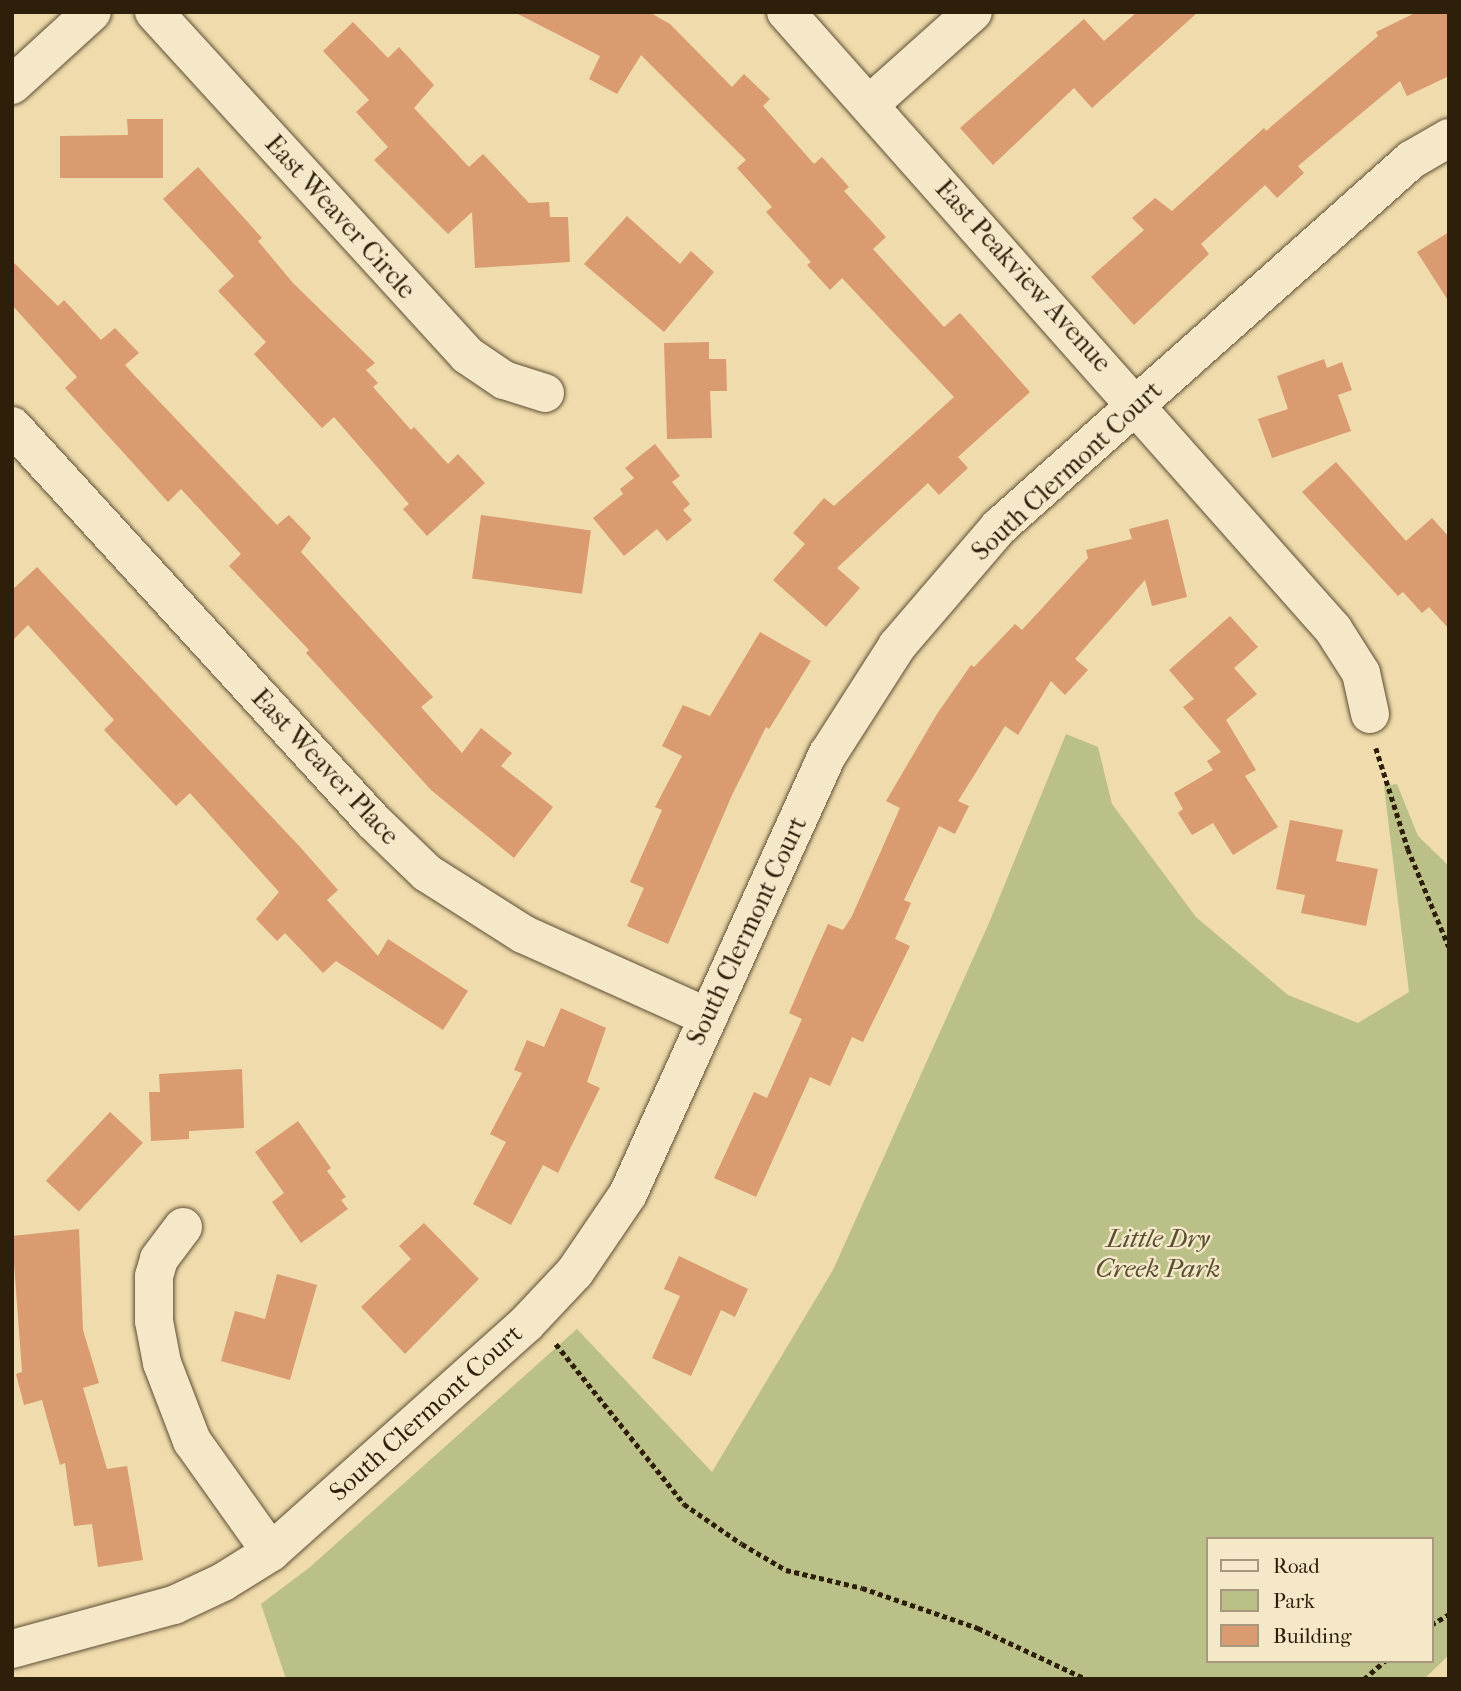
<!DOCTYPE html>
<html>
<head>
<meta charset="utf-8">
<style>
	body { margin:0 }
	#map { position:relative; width:1461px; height:1691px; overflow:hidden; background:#efdbac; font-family:"IM FELL French Canon",serif }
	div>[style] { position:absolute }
	.green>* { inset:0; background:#bbc088 }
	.building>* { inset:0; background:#d99b6f; transform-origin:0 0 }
	.path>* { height:4.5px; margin-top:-2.25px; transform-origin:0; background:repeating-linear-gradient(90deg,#2e1f0b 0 5px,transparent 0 8.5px) }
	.roads { filter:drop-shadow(0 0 2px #5e4e33) drop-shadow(0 0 2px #5e4e33) }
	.minor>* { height:38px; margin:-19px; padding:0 19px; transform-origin:19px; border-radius:19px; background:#f5e8c9 }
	span { translate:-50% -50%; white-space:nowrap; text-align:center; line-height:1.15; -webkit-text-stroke:5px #f5e8c9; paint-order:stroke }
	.street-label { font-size:26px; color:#2e1f0b }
	.park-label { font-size:26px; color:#584f30; font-style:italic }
	.frame { position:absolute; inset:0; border:14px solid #2e1f0b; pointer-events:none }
	.legend { position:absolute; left:1206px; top:1537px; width:228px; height:126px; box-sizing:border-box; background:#f5e8c9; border:2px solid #a5987d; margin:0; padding:9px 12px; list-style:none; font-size:21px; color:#2e1f0b }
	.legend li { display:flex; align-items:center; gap:14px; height:35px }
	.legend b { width:35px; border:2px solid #a5987d }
</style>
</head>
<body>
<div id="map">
	<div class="green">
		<div style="clip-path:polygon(evenodd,1066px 734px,1098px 747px,1112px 804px,1196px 917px,1288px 995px,1358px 1023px,1409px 992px,1384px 786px,1397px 784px,1418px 836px,1449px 866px,1449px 1655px,1424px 1679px,286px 1679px,261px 1604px,310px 1567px,577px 1329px,712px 1472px,833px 1270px,989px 923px,1066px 734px,1207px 1539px,1431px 1539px,1431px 1661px,1207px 1661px,1207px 1539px)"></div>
	</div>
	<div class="building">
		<div style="clip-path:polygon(514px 12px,649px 12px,670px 24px,732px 87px,744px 74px,770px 99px,763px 106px,814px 164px,822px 157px,849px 187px,844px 191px,886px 237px,873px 249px,944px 327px,960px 313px,1030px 392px,958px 457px,968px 468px,939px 495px,928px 483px,837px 568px,860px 588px,826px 627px,773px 580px,805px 544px,793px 533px,824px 498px,834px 506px,954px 397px,842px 278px,830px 290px,807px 265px,811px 262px,766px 212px,772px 207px,737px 168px,746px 160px,641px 55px,617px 94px,589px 79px,600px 56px)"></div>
		<div style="clip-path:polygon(1137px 12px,1198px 12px,1092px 108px,1074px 88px,993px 165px,960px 128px,1084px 19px,1104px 41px)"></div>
		<div style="clip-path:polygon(1417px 12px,1449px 12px,1449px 76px,1407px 96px,1400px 81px,1298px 166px,1304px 173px,1277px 198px,1265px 185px,1201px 244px,1209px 254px,1134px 325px,1091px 277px,1144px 230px,1132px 218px,1155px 198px,1172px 211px,1264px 128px,1266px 131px,1378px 36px,1376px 32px)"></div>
		<div style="clip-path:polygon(353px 22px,388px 58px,399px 47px,434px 85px,414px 108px,469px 167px,483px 154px,529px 203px,549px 202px,550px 217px,568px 217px,570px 262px,475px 268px,472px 212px,448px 234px,374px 160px,388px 147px,356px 112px,369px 100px,323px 51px)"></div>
		<div style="clip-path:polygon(127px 119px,163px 119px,163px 178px,60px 178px,60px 136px,128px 135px)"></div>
		<div style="clip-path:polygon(198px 167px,262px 238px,258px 241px,293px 283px,375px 363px,366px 370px,378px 383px,373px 387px,411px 430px,414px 427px,448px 464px,458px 454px,485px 483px,427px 536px,403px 509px,409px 504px,334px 417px,322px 428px,254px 354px,266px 342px,218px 291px,234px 276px,163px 199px)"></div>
		<div style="clip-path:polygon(627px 216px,680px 264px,691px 251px,714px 272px,664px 332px,584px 264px)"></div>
		<div style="clip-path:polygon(1449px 232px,1449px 302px,1417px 252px)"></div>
		<div style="clip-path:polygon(12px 261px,58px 306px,64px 300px,101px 340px,115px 328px,139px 353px,125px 365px,134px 375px,277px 525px,289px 515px,311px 538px,301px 552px,433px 697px,421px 707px,462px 753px,481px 728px,512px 753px,501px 766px,553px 807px,514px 858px,431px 790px,306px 653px,309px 650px,229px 566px,241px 554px,181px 489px,168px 502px,65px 388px,77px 377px,12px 305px)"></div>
		<div style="clip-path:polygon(709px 342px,709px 359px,726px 359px,727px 391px,710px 391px,712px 438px,667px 439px,664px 343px)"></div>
		<div style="clip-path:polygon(1324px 359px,1327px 368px,1342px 362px,1352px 390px,1338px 395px,1351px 431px,1272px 458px,1258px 419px,1288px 409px,1277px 376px)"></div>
		<div style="clip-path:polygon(655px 444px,680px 476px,672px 482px,690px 504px,683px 510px,692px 520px,667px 541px,657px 529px,624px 556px,593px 518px,623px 494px,620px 489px,634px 478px,625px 468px)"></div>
		<div style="clip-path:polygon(1336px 462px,1406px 541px,1432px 518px,1449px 537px,1449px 629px,1429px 607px,1422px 613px,1403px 592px,1398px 596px,1302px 492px)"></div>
		<div style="left:481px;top:515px;width:111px;height:64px;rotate:8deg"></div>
		<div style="clip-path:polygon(1168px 519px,1187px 597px,1152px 606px,1145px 580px,1075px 659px,1088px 670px,1065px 695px,1051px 681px,1018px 735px,1005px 726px,958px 801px,969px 806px,955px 834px,939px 826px,904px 900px,911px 903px,895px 939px,910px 946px,863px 1042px,852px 1037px,830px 1086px,810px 1077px,756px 1197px,714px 1178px,754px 1092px,767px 1098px,802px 1019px,789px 1013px,813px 957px,828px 924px,843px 930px,852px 916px,900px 808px,886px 801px,937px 714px,971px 665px,974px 667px,1015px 624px,1022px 630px,1088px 558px,1086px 550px,1132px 539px,1129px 529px)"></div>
		<div style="clip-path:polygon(37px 567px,301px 848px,338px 890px,327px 900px,378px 956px,388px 939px,468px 991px,443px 1030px,336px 961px,323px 973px,285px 933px,277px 941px,256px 919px,279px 892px,190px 793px,176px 806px,104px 730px,114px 720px,28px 625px,12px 641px,12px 590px)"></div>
		<div style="clip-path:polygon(1230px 616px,1258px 647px,1234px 668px,1257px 694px,1226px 720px,1256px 770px,1245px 776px,1278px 827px,1233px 855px,1213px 823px,1192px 835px,1178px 813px,1183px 809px,1174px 793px,1213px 770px,1207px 761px,1221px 752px,1183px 707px,1194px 699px,1169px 670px)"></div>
		<div style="clip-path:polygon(760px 632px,811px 661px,769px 729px,766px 727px,732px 795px,668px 944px,627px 926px,644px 888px,630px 882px,662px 810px,655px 807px,682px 756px,662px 746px,683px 705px,710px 716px)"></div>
		<div style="clip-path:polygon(1290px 820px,1343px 830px,1336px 861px,1378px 869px,1366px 926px,1301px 913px,1305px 895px,1276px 889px)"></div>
		<div style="clip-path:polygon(561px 1008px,606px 1028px,587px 1082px,600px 1088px,558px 1173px,543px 1165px,511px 1225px,473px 1204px,506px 1142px,490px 1134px,522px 1073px,514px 1070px,527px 1040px,544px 1047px)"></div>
		<div style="clip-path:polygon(242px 1069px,244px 1128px,189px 1131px,189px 1139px,151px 1141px,149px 1092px,160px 1092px,159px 1074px)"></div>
		<div style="left:110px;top:1112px;width:45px;height:94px;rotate:43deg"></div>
		<div style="clip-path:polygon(298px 1121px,331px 1168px,327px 1171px,346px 1197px,341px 1200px,348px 1209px,301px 1243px,272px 1202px,284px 1193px,255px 1152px)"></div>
		<div style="clip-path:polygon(424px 1223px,479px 1279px,405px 1354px,361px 1307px,411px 1259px,399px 1246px)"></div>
		<div style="clip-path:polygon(79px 1229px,83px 1330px,99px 1383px,83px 1388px,107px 1469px,127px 1466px,143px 1560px,98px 1567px,92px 1524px,74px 1526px,65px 1463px,60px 1465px,42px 1400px,24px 1405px,16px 1374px,22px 1372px,12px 1236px)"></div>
		<div style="clip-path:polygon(679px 1256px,748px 1289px,735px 1317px,721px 1310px,691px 1376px,652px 1358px,680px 1296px,664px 1289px)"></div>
		<div style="clip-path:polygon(277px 1274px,317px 1285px,290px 1380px,221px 1361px,235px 1311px,265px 1319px)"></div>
	</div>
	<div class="path">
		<div style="left:1376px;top:748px;width:106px;rotate:72.4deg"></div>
		<div style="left:1408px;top:849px;width:106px;rotate:67.3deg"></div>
		<div style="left:556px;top:1344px;width:205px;rotate:51.3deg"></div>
		<div style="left:684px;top:1504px;width:70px;rotate:34.6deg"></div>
		<div style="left:742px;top:1544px;width:51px;rotate:30.6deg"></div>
		<div style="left:786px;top:1570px;width:78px;rotate:13.3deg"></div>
		<div style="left:862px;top:1588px;width:123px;rotate:19deg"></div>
		<div style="left:978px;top:1628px;width:119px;rotate:25.3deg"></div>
		<div style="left:1431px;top:1625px;width:21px;rotate:-31deg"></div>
		<div style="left:1364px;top:1679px;width:28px;rotate:-41deg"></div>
	</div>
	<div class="roads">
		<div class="minor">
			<div style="left:154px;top:12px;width:464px;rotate:47.6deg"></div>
			<div style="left:467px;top:355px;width:45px;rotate:34deg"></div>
			<div style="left:504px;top:380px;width:43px;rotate:17.6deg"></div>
			<div style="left:786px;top:12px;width:825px;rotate:48.44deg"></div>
			<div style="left:1333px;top:629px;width:52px;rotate:57.5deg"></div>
			<div style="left:1361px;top:673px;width:42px;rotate:77.6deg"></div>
			<div style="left:12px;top:85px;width:108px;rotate:-42.4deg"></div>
			<div style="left:870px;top:104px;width:138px;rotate:-41.8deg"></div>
			<div style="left:12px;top:426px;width:535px;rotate:47.58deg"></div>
			<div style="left:373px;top:821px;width:75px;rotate:43.9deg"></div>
			<div style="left:427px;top:873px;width:114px;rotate:32.4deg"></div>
			<div style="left:523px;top:934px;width:203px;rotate:24.2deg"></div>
			<div style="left:183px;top:1227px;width:40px;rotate:127deg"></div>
			<div style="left:159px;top:1259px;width:18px;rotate:106deg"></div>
			<div style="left:154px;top:1276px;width:45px;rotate:90deg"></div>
			<div style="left:154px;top:1321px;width:43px;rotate:79.2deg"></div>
			<div style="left:162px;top:1363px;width:84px;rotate:69deg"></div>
			<div style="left:192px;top:1441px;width:136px;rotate:54.6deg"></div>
			<div style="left:12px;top:1649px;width:168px;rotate:-15.2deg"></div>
			<div style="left:174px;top:1605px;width:54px;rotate:-25.1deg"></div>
			<div style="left:223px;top:1582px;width:57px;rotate:-32deg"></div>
			<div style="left:271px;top:1552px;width:342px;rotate:-41.8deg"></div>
			<div style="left:526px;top:1324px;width:71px;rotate:-46.7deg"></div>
			<div style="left:575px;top:1272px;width:94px;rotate:-55.8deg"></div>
			<div style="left:628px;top:1194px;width:483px;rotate:-65.6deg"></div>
			<div style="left:828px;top:754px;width:128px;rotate:-57.4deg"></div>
			<div style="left:897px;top:646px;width:157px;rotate:-49.4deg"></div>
			<div style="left:999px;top:527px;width:552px;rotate:-41.69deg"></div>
			<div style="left:1411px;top:160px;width:44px;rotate:-30.1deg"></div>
		</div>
	</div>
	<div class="street-label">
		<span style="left:340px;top:217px;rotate:48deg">East Weaver Circle</span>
		<span style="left:1023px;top:276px;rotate:48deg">East Peakview Avenue</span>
		<span style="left:1067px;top:471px;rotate:-43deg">South Clermont Court</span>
		<span style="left:325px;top:767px;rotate:47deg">East Weaver Place</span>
		<span style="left:747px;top:931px;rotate:-65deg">South Clermont Court</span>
		<span style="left:426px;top:1413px;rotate:-42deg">South Clermont Court</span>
	</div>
	<div class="park-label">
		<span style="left:1158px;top:1254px">Little Dry<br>Creek Park</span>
	</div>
	<div class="frame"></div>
	<ul class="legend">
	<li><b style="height:9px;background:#f5e8c9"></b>Road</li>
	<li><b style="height:19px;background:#bbc088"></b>Park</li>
	<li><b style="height:19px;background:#d99b6f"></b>Building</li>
	</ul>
</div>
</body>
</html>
